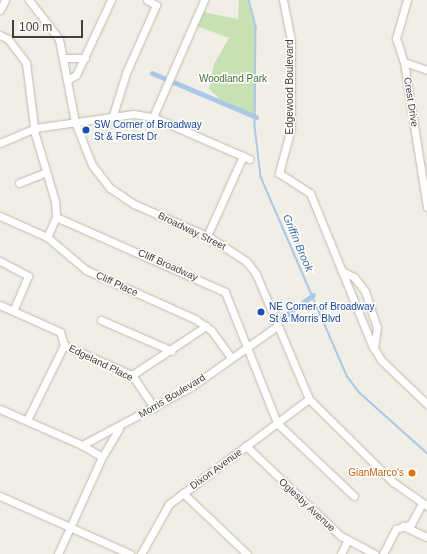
<!DOCTYPE html>
<html>
<head>
<meta charset="utf-8">
<style>
	body { margin:0 }
	#map { position:relative; width:427px; height:554px; overflow:hidden; background:#f1eee6; font-family:Helvetica,sans-serif }
	div>[style] { position:absolute }
	.green>* { inset:0; background:#c8e1b3 }
	.stream>* { height:1.5px; margin:-0.75px; padding:0 0.75px; transform-origin:0.75px; border-radius:0.75px; background:#a9c9e7 }
	.canal>* { height:5px; margin:-2.5px; padding:0 2.5px; transform-origin:2.5px; border-radius:2.5px; background:#a9c9e7 }
	.roads { filter:drop-shadow(0 0 1px #beb9ad) drop-shadow(0 0 1px #beb9ad) }
	.minor>* { height:7px; margin:-3.5px; padding:0 3.5px; transform-origin:3.5px; border-radius:3.5px; background:#fff }
	.dots>* { width:11px; height:11px; translate:-50% -50%; box-sizing:border-box; border:2px solid #fff; border-radius:50% }
	span { translate:-50% -50%; white-space:nowrap; text-align:center; line-height:1.15; -webkit-text-stroke:3px #fff; paint-order:stroke }
	.park-label { font-size:10px; color:#436d30 }
	.street-label { font-size:10px; color:#433f36 }
	.transit-label { font-size:10px; color:#164399 }
	.left { translate:0 -50%; text-align:left }
	.food-label { font-size:10px; color:#c56008 }
	.right { translate:-100% -50%; text-align:right }
	.water-label { font-size:11px; color:#3c6fa2; font-style:italic }
	.scale { position:absolute; left:12px; top:20px; width:71px; height:18px; box-sizing:border-box; border:2px solid #433f36; border-top:0; padding-left:5px; font-size:12px; line-height:14px; white-space:nowrap; color:#433f36; -webkit-text-stroke:3px #fff; paint-order:stroke }
</style>
</head>
<body>
<div id="map">
	<div class="green">
		<div style="clip-path:polygon(239px 0,249px 0,256px 27px,256px 117px,227px 106px,209px 89px,214px 64px,229px 38px,197px 26px,203px 12px,238px 19px)"></div>
	</div>
	<div class="stream">
		<div style="left:249px;top:0;width:28px;rotate:75deg"></div>
		<div style="left:256px;top:27px;width:99px;rotate:90.6deg"></div>
		<div style="left:255px;top:126px;width:51px;rotate:83.3deg"></div>
		<div style="left:261px;top:177px;width:217px;rotate:66.6deg"></div>
		<div style="left:347px;top:376px;width:21px;rotate:53deg"></div>
		<div style="left:360px;top:393px;width:90px;rotate:41.8deg"></div>
	</div>
	<div class="canal">
		<div style="left:152px;top:73px;width:113px;rotate:22.9deg"></div>
		<div style="left:281px;top:319px;width:40px;rotate:-37deg"></div>
	</div>
	<div class="roads">
		<div class="minor">
			<div style="left:29px;top:0;width:49px;rotate:52.4deg"></div>
			<div style="left:59px;top:39px;width:85px;rotate:79.1deg"></div>
			<div style="left:75px;top:122px;width:46px;rotate:68.4deg"></div>
			<div style="left:92px;top:165px;width:29px;rotate:52deg"></div>
			<div style="left:110px;top:188px;width:29px;rotate:34deg"></div>
			<div style="left:134px;top:204px;width:82px;rotate:23.7deg"></div>
			<div style="left:209px;top:237px;width:44px;rotate:33deg"></div>
			<div style="left:246px;top:261px;width:16px;rotate:52deg"></div>
			<div style="left:256px;top:274px;width:136px;rotate:67deg"></div>
			<div style="left:309px;top:399px;width:118px;rotate:44.7deg"></div>
			<div style="left:393px;top:482px;width:42px;rotate:35.2deg"></div>
			<div style="left:283px;top:0;width:41px;rotate:78.7deg"></div>
			<div style="left:291px;top:40px;width:88px;rotate:90deg"></div>
			<div style="left:291px;top:128px;width:47px;rotate:104.9deg"></div>
			<div style="left:279px;top:173px;width:37px;rotate:33deg"></div>
			<div style="left:310px;top:193px;width:164px;rotate:67.8deg"></div>
			<div style="left:372px;top:345px;width:17px;rotate:59deg"></div>
			<div style="left:381px;top:360px;width:64px;rotate:43.7deg"></div>
			<div style="left:407px;top:0;width:40px;rotate:106deg"></div>
			<div style="left:396px;top:38px;width:25px;rotate:72deg"></div>
			<div style="left:404px;top:62px;width:147px;rotate:81deg"></div>
			<div style="left:0;top:10px;width:11px;rotate:-63deg"></div>
			<div style="left:0;top:35px;width:9px;rotate:27deg"></div>
			<div style="left:8px;top:39px;width:30px;rotate:53deg"></div>
			<div style="left:26px;top:63px;width:72px;rotate:82.8deg"></div>
			<div style="left:35px;top:134px;width:70px;rotate:73.4deg"></div>
			<div style="left:55px;top:201px;width:16px;rotate:86deg"></div>
			<div style="left:56px;top:217px;width:22px;rotate:114deg"></div>
			<div style="left:65px;top:58px;width:20px"></div>
			<div style="left:404px;top:62px;width:24px;rotate:19deg"></div>
			<div style="left:69px;top:79px;width:8px;rotate:-30deg"></div>
			<div style="left:76px;top:75px;width:83px;rotate:-65deg"></div>
			<div style="left:113px;top:115px;width:44px;rotate:-72.8deg"></div>
			<div style="left:126px;top:73px;width:74px;rotate:-66.2deg"></div>
			<div style="left:156px;top:5px;width:10px;rotate:-151deg"></div>
			<div style="left:153px;top:117px;width:128px;rotate:-66.4deg"></div>
			<div style="left:0;top:143px;width:38px;rotate:-23deg"></div>
			<div style="left:35px;top:128px;width:99px;rotate:-8.1deg"></div>
			<div style="left:133px;top:114px;width:20px;rotate:9deg"></div>
			<div style="left:153px;top:117px;width:105px;rotate:23.6deg"></div>
			<div style="left:19px;top:183px;width:29px;rotate:-22deg"></div>
			<div style="left:0;top:216px;width:51px;rotate:24.1deg"></div>
			<div style="left:47px;top:237px;width:51px;rotate:40.2deg"></div>
			<div style="left:86px;top:270px;width:120px;rotate:24.2deg"></div>
			<div style="left:195px;top:319px;width:19px;rotate:35deg"></div>
			<div style="left:211px;top:330px;width:32px;rotate:54deg"></div>
			<div style="left:56px;top:217px;width:185px;rotate:23.9deg"></div>
			<div style="left:225px;top:292px;width:141px;rotate:68.3deg"></div>
			<div style="left:277px;top:423px;width:106px;rotate:43.5deg"></div>
			<div style="left:207px;top:236px;width:88px;rotate:-65.8deg"></div>
			<div style="left:0;top:261px;width:32px;rotate:28deg"></div>
			<div style="left:28px;top:276px;width:38px;rotate:113deg"></div>
			<div style="left:342px;top:271px;width:13px;rotate:27deg"></div>
			<div style="left:354px;top:277px;width:18px;rotate:52deg"></div>
			<div style="left:365px;top:291px;width:38px;rotate:72deg"></div>
			<div style="left:377px;top:327px;width:22px;rotate:98deg"></div>
			<div style="left:0;top:305px;width:66px;rotate:24.2deg"></div>
			<div style="left:60px;top:332px;width:14px;rotate:73deg"></div>
			<div style="left:101px;top:320px;width:77px;rotate:23.6deg"></div>
			<div style="left:64px;top:345px;width:74px;rotate:23.8deg"></div>
			<div style="left:132px;top:375px;width:40px;rotate:56deg"></div>
			<div style="left:132px;top:375px;width:89px;rotate:-33.5deg"></div>
			<div style="left:0;top:409px;width:90px;rotate:23.7deg"></div>
			<div style="left:82px;top:445px;width:123px;rotate:-28deg"></div>
			<div style="left:191px;top:387px;width:105px;rotate:-35.3deg"></div>
			<div style="left:27px;top:420px;width:84px;rotate:-63.7deg"></div>
			<div style="left:82px;top:445px;width:23px;rotate:31deg"></div>
			<div style="left:246px;top:446px;width:131px;rotate:43.5deg"></div>
			<div style="left:341px;top:536px;width:38px;rotate:28deg"></div>
			<div style="left:183px;top:493px;width:88px;rotate:43.6deg"></div>
			<div style="left:0;top:496px;width:142px;rotate:24deg"></div>
			<div style="left:403px;top:526px;width:26px;rotate:25deg"></div>
			<div style="left:58px;top:554px;width:107px;rotate:-65.6deg"></div>
			<div style="left:102px;top:457px;width:33px;rotate:-59deg"></div>
			<div style="left:141px;top:554px;width:57px;rotate:-60.8deg"></div>
			<div style="left:169px;top:504px;width:175px;rotate:-36.9deg"></div>
			<div style="left:341px;top:554px;width:14px;rotate:-65deg"></div>
			<div style="left:383px;top:554px;width:28px;rotate:-63deg"></div>
			<div style="left:396px;top:529px;width:16px;rotate:-18deg"></div>
			<div style="left:411px;top:524px;width:24px;rotate:-62deg"></div>
		</div>
	</div>
	<div class="dots">
		<div style="left:86px;top:130px;background:#1a4fb4"></div>
		<div style="left:261px;top:312px;background:#1a4fb4"></div>
		<div style="left:412px;top:473px;background:#e8710a"></div>
	</div>
	<div class="park-label">
		<span style="left:233px;top:79px">Woodland Park</span>
	</div>
	<div class="street-label">
		<span style="left:290px;top:87px;rotate:-90deg">Edgewood Boulevard</span>
		<span style="left:411px;top:102px;rotate:81deg">Crest Drive</span>
		<span style="left:192px;top:231px;rotate:26deg">Broadway Street</span>
		<span style="left:168px;top:265px;rotate:24deg">Cliff Broadway</span>
		<span style="left:117px;top:284px;rotate:25deg">Cliff Place</span>
		<span style="left:101px;top:363px;rotate:26deg">Edgeland Place</span>
		<span style="left:172px;top:396px;rotate:-31deg">Morris Boulevard</span>
		<span style="left:216px;top:469px;rotate:-36deg">Dixon Avenue</span>
		<span style="left:307px;top:505px;rotate:43deg">Oglesby Avenue</span>
	</div>
	<div class="transit-label">
		<span class="left" style="left:94px;top:130px">SW Corner of Broadway<br>St &amp; Forest Dr</span>
		<span class="left" style="left:269px;top:312px">NE Corner of Broadway<br>St &amp; Morris Blvd</span>
	</div>
	<div class="food-label">
		<span class="right" style="left:404px;top:473px">GianMarco's</span>
	</div>
	<div class="water-label">
		<span style="left:298px;top:243px;rotate:67deg">Griffin Brook</span>
	</div>
	<div class="scale">100 m</div>
</div>
</body>
</html>
